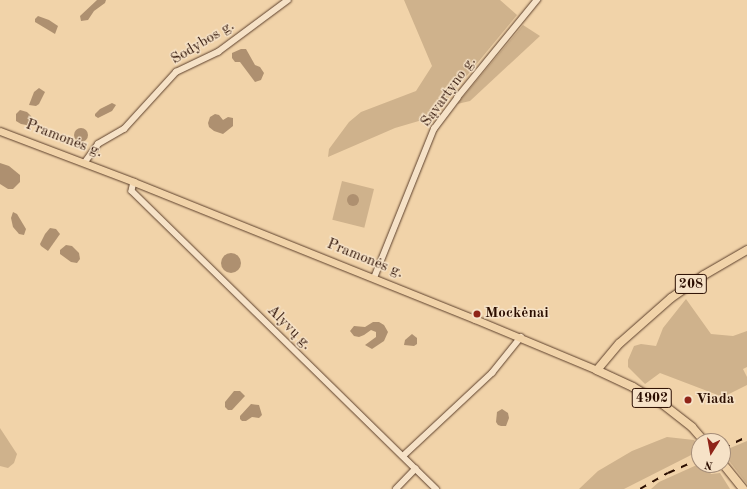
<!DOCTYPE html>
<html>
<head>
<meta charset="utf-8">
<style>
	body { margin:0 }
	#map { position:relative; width:747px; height:489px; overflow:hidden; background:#f1d3a9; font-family:"Old Standard TT",serif }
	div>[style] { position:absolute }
	.green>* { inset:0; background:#cfb28c; transform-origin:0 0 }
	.water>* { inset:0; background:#ae9070 }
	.round { border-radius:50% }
	.roads { filter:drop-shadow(0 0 1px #5c3f2b) drop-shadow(0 0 1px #5c3f2b) }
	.minor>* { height:5.5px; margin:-2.75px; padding:0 2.75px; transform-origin:2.75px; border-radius:2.75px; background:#f6e2c7 }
	.major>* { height:7px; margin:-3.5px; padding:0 3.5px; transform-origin:3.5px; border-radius:3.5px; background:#f1d3a9 }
	.highway>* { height:8px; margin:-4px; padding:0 4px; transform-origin:4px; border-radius:4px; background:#f1d3a9 }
	.rail>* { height:1.5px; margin-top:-0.75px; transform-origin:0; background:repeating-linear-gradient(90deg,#2b0e01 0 7px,transparent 0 14px) }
	.dots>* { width:11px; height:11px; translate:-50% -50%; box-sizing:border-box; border:2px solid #f6e2c7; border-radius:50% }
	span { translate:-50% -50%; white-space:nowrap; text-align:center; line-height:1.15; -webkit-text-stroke:3px #f6e2c7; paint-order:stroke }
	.shield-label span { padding:1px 3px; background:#f6e2c7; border:1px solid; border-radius:3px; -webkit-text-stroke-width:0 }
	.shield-label { font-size:14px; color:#2b0e01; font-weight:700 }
	.street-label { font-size:15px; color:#2b0e01 }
	.poi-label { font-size:15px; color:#2b0e01; font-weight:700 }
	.left { translate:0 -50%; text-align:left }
	.north { position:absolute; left:691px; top:433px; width:40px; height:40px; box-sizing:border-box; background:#f6e2c7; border:1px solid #a58d78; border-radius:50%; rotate:191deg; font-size:11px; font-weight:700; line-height:16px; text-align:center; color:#2b0e01 }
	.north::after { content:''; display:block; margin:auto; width:14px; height:18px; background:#8f2418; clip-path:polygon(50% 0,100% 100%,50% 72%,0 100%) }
</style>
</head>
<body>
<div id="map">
	<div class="green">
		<div style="clip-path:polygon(404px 0,500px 0,517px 15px,446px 101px,429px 118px,395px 128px,328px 157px,329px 149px,349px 122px,361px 112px,416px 91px,432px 66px)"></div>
		<div style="clip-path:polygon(523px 25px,540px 36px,470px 101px,457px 104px)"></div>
		<div style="left:342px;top:181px;width:33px;height:40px;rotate:14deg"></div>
		<div style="clip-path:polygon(686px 299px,711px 334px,733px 336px,747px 331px,747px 367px,743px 369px,747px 377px,747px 385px,723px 397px,660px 373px,645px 384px,628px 367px,628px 360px,634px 346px,641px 344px,656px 346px,663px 328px)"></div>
		<div style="clip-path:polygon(0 428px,17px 454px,14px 463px,8px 468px,0 466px)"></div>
		<div style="clip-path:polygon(667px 437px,694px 440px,699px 446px,699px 451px,624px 489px,579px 489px,598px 471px,632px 451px)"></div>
		<div style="clip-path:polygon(747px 441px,747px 484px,723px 453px,723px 451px)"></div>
		<div style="clip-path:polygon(699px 464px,699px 465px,706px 465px,711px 474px,720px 473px,730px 489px,651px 489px,659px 482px)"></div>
	</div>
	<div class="water">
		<div style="clip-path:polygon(97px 0,106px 0,105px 3px,94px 11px,88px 20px,81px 21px,80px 16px)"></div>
		<div style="clip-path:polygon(38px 16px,49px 20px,58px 26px,55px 34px,35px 22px,35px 19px)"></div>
		<div style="clip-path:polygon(241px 49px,246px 49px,255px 65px,260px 67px,264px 73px,261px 80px,255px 82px,240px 62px,235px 62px,232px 58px,232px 53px)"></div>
		<div style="clip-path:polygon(39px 88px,45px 92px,39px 104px,36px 106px,29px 105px,34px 92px)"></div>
		<div style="clip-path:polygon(112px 103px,116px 105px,112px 111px,98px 118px,95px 116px,95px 114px,100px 109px)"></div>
		<div style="clip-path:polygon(20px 110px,27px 112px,31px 116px,34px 122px,32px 126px,21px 124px,16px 121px,16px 114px)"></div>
		<div style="clip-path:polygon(215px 114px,219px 115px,223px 120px,228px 117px,233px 118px,233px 126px,223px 134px,214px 131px,209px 127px,208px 123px,210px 117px)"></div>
		<div class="round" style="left:74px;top:128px;width:14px;height:14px"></div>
		<div style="clip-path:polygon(0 163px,9px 166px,20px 175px,20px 182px,13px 189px,8px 189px,0 184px)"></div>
		<div class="round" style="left:347px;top:194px;width:12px;height:12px"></div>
		<div style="clip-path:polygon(13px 212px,17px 214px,26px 229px,24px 235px,19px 234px,13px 227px,11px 218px)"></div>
		<div style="clip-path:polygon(50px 228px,56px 229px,60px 234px,48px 251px,41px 246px,40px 244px,45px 234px)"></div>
		<div style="clip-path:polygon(66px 245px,72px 246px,79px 253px,80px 259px,77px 263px,71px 262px,60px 254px,60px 250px)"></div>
		<div class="round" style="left:221px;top:253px;width:20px;height:20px"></div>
		<div style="clip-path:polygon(373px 322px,379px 322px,384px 325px,388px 332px,384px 341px,372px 349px,365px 345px,376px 337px,376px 332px,371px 330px,364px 335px,359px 337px,354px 336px,350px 331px,354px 326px,365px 327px)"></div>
		<div style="clip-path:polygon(412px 334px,417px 338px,417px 344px,414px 346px,404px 345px,405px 340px)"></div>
		<div style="clip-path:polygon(234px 391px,240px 391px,245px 396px,232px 410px,228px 410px,225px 407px,225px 402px)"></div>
		<div style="clip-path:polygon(251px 404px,259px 405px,262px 415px,259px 418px,252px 417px,246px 421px,242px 421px,240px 419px,240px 416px)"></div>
		<div style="clip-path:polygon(502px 409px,508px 413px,509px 418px,506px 426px,501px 426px,498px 425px,496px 422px,497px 412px)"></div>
	</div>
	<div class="roads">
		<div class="minor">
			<div style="left:85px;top:162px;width:22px;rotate:-54deg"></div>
			<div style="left:98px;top:144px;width:30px;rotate:-30deg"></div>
			<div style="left:124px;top:129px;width:77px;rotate:-47.6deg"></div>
			<div style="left:176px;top:72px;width:47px;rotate:-25.5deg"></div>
			<div style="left:218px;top:52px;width:87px;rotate:-36.6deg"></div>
			<div style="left:134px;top:182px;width:9px;rotate:103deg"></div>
			<div style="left:132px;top:191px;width:426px;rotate:44.4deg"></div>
			<div style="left:374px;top:278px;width:161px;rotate:-68.1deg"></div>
			<div style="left:434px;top:129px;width:39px;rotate:-53deg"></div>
			<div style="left:457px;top:98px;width:127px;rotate:-50.8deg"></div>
			<div style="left:403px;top:456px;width:122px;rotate:-43deg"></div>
			<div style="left:492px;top:373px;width:46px;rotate:-51.1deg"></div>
			<div style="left:396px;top:489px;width:28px;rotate:-46deg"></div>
		</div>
		<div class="major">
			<div style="left:0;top:131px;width:143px;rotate:20.8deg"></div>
			<div style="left:134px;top:182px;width:367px;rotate:21.9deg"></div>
			<div style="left:475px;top:319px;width:132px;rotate:22.7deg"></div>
		</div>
		<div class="highway">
			<div style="left:704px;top:441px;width:18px;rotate:-131deg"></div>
			<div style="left:692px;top:427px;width:36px;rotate:-142deg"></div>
			<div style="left:664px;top:405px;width:36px;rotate:-150deg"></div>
			<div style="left:633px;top:387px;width:40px;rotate:-155deg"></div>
			<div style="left:597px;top:370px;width:35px;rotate:-50deg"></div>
			<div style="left:620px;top:343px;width:68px;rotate:-41.4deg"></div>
			<div style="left:671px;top:298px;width:40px;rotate:-34.9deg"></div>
			<div style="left:704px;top:275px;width:50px;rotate:-30.2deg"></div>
			<div style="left:723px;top:464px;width:32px;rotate:51deg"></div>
		</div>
	</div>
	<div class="rail">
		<div style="left:723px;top:448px;width:26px;rotate:-25deg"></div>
		<div style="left:640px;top:489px;width:32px;rotate:-30deg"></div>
		<div style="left:668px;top:473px;width:34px;rotate:-24deg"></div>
	</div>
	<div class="dots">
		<div style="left:477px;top:314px;background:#8f2418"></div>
		<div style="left:688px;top:400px;background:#8f2418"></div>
	</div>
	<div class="shield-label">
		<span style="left:691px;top:284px">208</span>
		<span style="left:652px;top:398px">4902</span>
	</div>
	<div class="street-label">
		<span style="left:203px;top:43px;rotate:-31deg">Sodybos g.</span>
		<span style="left:449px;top:92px;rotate:-54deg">Sąvartyno g.</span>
		<span style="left:64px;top:139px;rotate:21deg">Pramonės g.</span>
		<span style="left:365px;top:259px;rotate:22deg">Pramonės g.</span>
		<span style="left:289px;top:328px;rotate:45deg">Alyvų g.</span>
	</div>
	<div class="poi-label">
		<span class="left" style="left:485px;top:314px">Mockėnai</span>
		<span class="left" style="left:696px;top:400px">Viada</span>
	</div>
	<div class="north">N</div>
</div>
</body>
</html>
